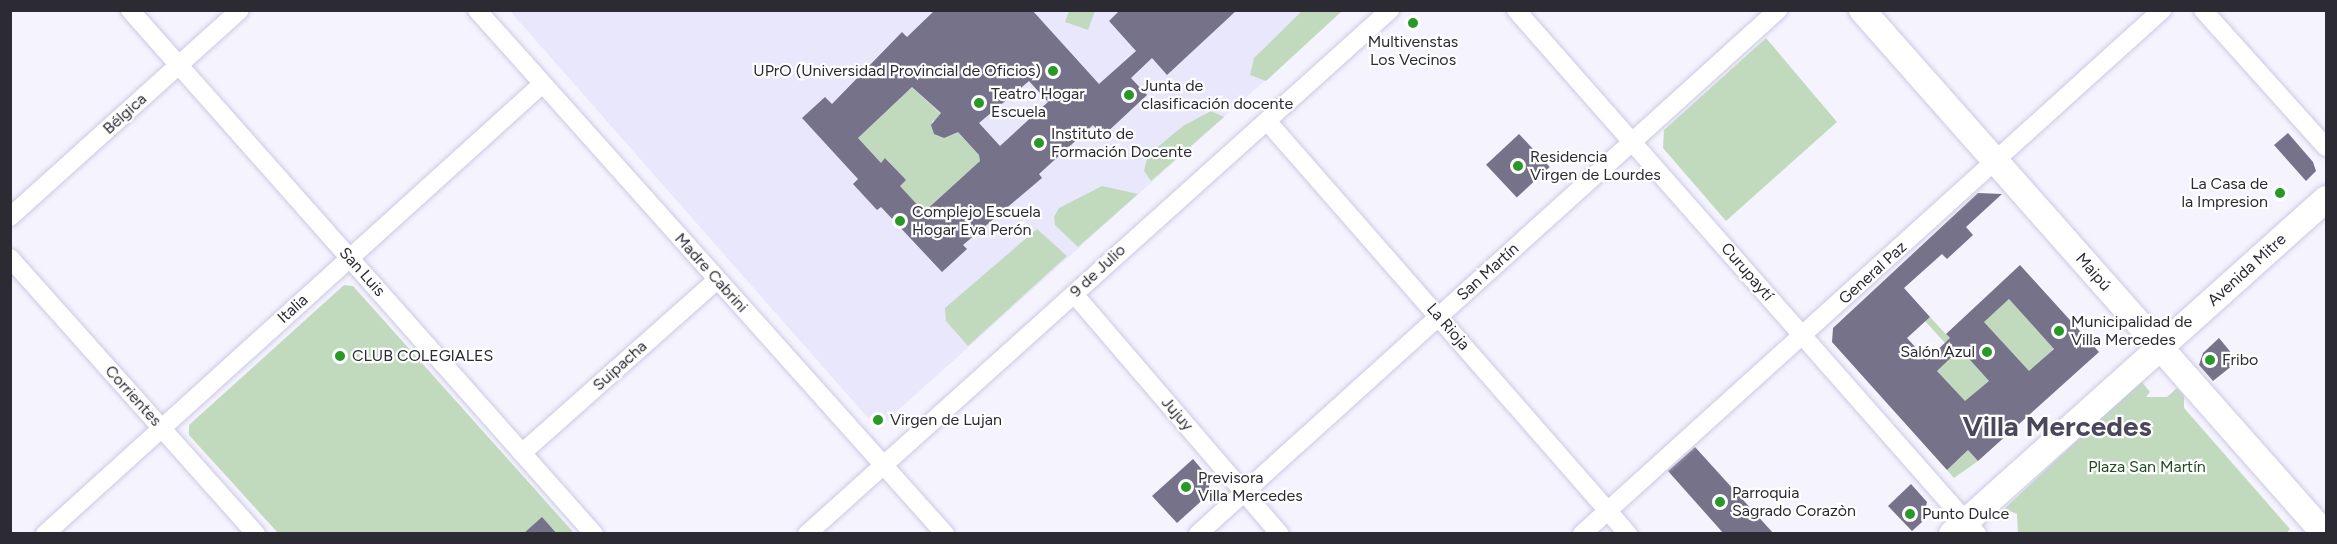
<!DOCTYPE html>
<html>
<head>
<meta charset="utf-8">
<style>
	body { margin:0 }
	#map { position:relative; width:2337px; height:544px; overflow:hidden; background:#f4f3fe; font-family:Figtree,sans-serif }
	div>[style] { position:absolute }
	.built>* { inset:0; background:#e9e7fb }
	.green>* { inset:0; background:#c1dabe; transform-origin:0 0 }
	.building>* { inset:0; background:#757289; transform-origin:0 0 }
	.roads { filter:drop-shadow(0 0 2px #ccc9e2) drop-shadow(0 0 2px #ccc9e2) }
	.street>* { height:18px; margin:-9px; padding:0 9px; transform-origin:9px; border-radius:9px; background:#fff }
	.secondary>* { height:26px; margin:-13px; padding:0 13px; transform-origin:13px; border-radius:13px; background:#fff }
	.dots>* { width:16px; height:16px; translate:-50% -50%; box-sizing:border-box; border:3px solid #fff; border-radius:50% }
	span { translate:-50% -50%; white-space:nowrap; text-align:center; line-height:1.15; -webkit-text-stroke:4.5px #fff; paint-order:stroke }
	.poi-label { font-size:16px; color:#2c2b34 }
	.right { translate:-100% -50%; text-align:right }
	.left { translate:0 -50%; text-align:left }
	.street-label { font-size:16px; color:#2c2b34 }
	.park-label { font-size:16px; color:#1f4c1d }
	.town-label { font-size:28px; color:#4a475c; font-weight:700 }
	.frame { position:absolute; inset:0; border:12px solid #2c2b34; pointer-events:none }
</style>
</head>
<body>
<div id="map">
	<div class="built">
		<div style="clip-path:polygon(510px 11px,1342px 11px,885px 422px,868px 418px)"></div>
	</div>
	<div class="green">
		<div style="clip-path:polygon(1069px 11px,1095px 11px,1088px 30px,1065px 22px)"></div>
		<div style="clip-path:polygon(1342px 11px,1266px 81px,1250px 75px,1254px 58px,1301px 12px)"></div>
		<div style="clip-path:polygon(1766px 38px,1837px 122px,1726px 221px,1663px 148px,1664px 130px)"></div>
		<div style="clip-path:polygon(912px 87px,944px 117px,932px 121px,934px 134px,944px 138px,953px 127px,979px 155px,980px 161px,924px 212px,900px 186px,905px 180px,886px 158px,881px 163px,858px 138px)"></div>
		<div style="clip-path:polygon(1211px 111px,1224px 117px,1151px 181px,1144px 171px,1148px 155px,1183px 126px)"></div>
		<div style="clip-path:polygon(1102px 186px,1138px 194px,1078px 247px,1055px 225px,1054px 217px,1059px 208px)"></div>
		<div style="clip-path:polygon(1037px 229px,1067px 256px,968px 346px,946px 321px,945px 308px)"></div>
		<div style="clip-path:polygon(344px 285px,353px 286px,574px 533px,278px 533px,189px 435px,189px 425px)"></div>
		<div style="left:2009px;top:299px;width:67px;height:34px;rotate:48deg"></div>
		<div style="clip-path:polygon(1930px 317px,1989px 381px,1979px 390px,1977px 415px,1937px 371px,1955px 354px,1925px 321px)"></div>
		<div style="clip-path:polygon(2141px 381px,2150px 392px,2146px 397px,2167px 397px,2177px 388px,2184px 396px,2184px 408px,2290px 529px,2286px 534px,2018px 533px,2017px 514px,2004px 509px)"></div>
		<div style="clip-path:polygon(1968px 450px,1978px 461px,1954px 478px,1947px 470px)"></div>
	</div>
	<div class="building">
		<div style="clip-path:polygon(evenodd,935px 10px,1032px 10px,1099px 84px,1136px 51px,1109px 21px,1120px 10px,1237px 10px,1167px 75px,1152px 58px,1131px 78px,1147px 95px,1103px 136px,1093px 125px,1039px 174px,1042px 178px,963px 245px,967px 249px,942px 272px,881px 207px,877px 210px,853px 184px,858px 179px,802px 118px,825px 97px,832px 104px,902px 32px,907px 37px,935px 10px,1029px 81px,1048px 102px,1000px 146px,979px 123px,1029px 81px,935px 10px,912px 87px,941px 113px,931px 125px,934px 134px,944px 138px,958px 132px,979px 155px,980px 161px,924px 212px,900px 186px,906px 180px,885px 158px,881px 163px,858px 138px,912px 87px)"></div>
		<div style="clip-path:polygon(2288px 133px,2313px 162px,2316px 171px,2306px 181px,2274px 145px)"></div>
		<div style="left:1519px;top:134px;width:45px;height:45px;rotate:47deg"></div>
		<div style="clip-path:polygon(evenodd,1978px 193px,2002px 194px,1966px 227px,1973px 235px,1947px 259px,1942px 254px,1904px 288px,1930px 317px,1907px 338px,1927px 360px,1950px 338px,1946px 334px,2020px 265px,2099px 352px,1978px 461px,1968px 450px,1947px 470px,1832px 342px,1833px 328px,1978px 193px,2009px 299px,2054px 349px,2029px 371px,1984px 322px,2009px 299px,1978px 193px,1960px 349px,1989px 381px,1965px 401px,1937px 371px,1960px 349px)"></div>
		<div style="clip-path:polygon(2219px 338px,2238px 361px,2213px 381px,2199px 365px,2203px 353px)"></div>
		<div style="clip-path:polygon(1695px 447px,1774px 534px,1724px 534px,1668px 471px)"></div>
		<div style="clip-path:polygon(1193px 459px,1210px 479px,1208px 495px,1177px 523px,1152px 496px)"></div>
		<div style="clip-path:polygon(1911px 484px,1927px 502px,1922px 522px,1912px 531px,1888px 506px)"></div>
		<div style="clip-path:polygon(542px 517px,557px 534px,523px 534px)"></div>
	</div>
	<div class="roads">
		<div class="street">
			<div style="left:130px;top:10px;width:700px;rotate:48.48deg"></div>
			<div style="left:477px;top:10px;width:703px;rotate:48.23deg"></div>
			<div style="left:1516px;top:10px;width:698px;rotate:48.66deg"></div>
			<div style="left:2203px;top:10px;width:184px;rotate:48.1deg"></div>
			<div style="left:1267px;top:121px;width:549px;rotate:48.84deg"></div>
			<div style="left:10px;top:217px;width:309px;rotate:-42deg"></div>
			<div style="left:10px;top:258px;width:370px;rotate:48.3deg"></div>
			<div style="left:1074px;top:294px;width:316px;rotate:49.4deg"></div>
			<div style="left:522px;top:453px;width:261px;rotate:-41.6deg"></div>
			<div style="left:45px;top:534px;width:669px;rotate:-42.15deg"></div>
			<div style="left:807px;top:534px;width:784px;rotate:-41.95deg"></div>
			<div style="left:1198px;top:534px;width:782px;rotate:-42.1deg"></div>
			<div style="left:1582px;top:534px;width:782px;rotate:-42.1deg"></div>
		</div>
		<div class="secondary">
			<div style="left:1862px;top:10px;width:699px;rotate:48.54deg"></div>
			<div style="left:1952px;top:534px;width:502px;rotate:-41.85deg"></div>
		</div>
	</div>
	<div class="dots">
		<div style="left:1413px;top:23px;background:#289826"></div>
		<div style="left:1053px;top:71px;background:#289826"></div>
		<div style="left:1129px;top:95px;background:#289826"></div>
		<div style="left:979px;top:103px;background:#289826"></div>
		<div style="left:1039px;top:143px;background:#289826"></div>
		<div style="left:1518px;top:166px;background:#289826"></div>
		<div style="left:2280px;top:193px;background:#289826"></div>
		<div style="left:900px;top:221px;background:#289826"></div>
		<div style="left:2059px;top:331px;background:#289826"></div>
		<div style="left:1987px;top:352px;background:#289826"></div>
		<div style="left:340px;top:356px;background:#289826"></div>
		<div style="left:2210px;top:360px;background:#289826"></div>
		<div style="left:878px;top:420px;background:#289826"></div>
		<div style="left:1186px;top:487px;background:#289826"></div>
		<div style="left:1720px;top:502px;background:#289826"></div>
		<div style="left:1910px;top:514px;background:#289826"></div>
	</div>
	<div class="poi-label">
		<span style="left:1413px;top:51px">Multivenstas<br>Los Vecinos</span>
		<span class="right" style="left:1041px;top:71px">UPrO (Universidad Provincial de Oficios)</span>
		<span class="left" style="left:1141px;top:95px">Junta de<br>clasificación docente</span>
		<span class="left" style="left:991px;top:103px">Teatro Hogar<br>Escuela</span>
		<span class="left" style="left:1051px;top:143px">Instituto de<br>Formación Docente</span>
		<span class="left" style="left:1530px;top:166px">Residencia<br>Virgen de Lourdes</span>
		<span class="right" style="left:2268px;top:193px">La Casa de<br>la Impresion</span>
		<span class="left" style="left:912px;top:221px">Complejo Escuela<br>Hogar Eva Perón</span>
		<span class="left" style="left:2071px;top:331px">Municipalidad de<br>Villa Mercedes</span>
		<span class="right" style="left:1975px;top:352px">Salón Azul</span>
		<span class="left" style="left:352px;top:356px">CLUB COLEGIALES</span>
		<span class="left" style="left:2222px;top:360px">Fribo</span>
		<span class="left" style="left:890px;top:420px">Virgen de Lujan</span>
		<span class="left" style="left:1198px;top:487px">Previsora<br>Villa Mercedes</span>
		<span class="left" style="left:1732px;top:502px">Parroquia<br>Sagrado Corazòn</span>
		<span class="left" style="left:1922px;top:514px">Punto Dulce</span>
	</div>
	<div class="street-label">
		<span style="left:125px;top:114px;rotate:-42deg">Bélgica</span>
		<span style="left:2247px;top:270px;rotate:-42deg">Avenida Mitre</span>
		<span style="left:1098px;top:271px;rotate:-43deg">9 de Julio</span>
		<span style="left:362px;top:272px;rotate:48deg">San Luis</span>
		<span style="left:1488px;top:272px;rotate:-42deg">San Martín</span>
		<span style="left:1747px;top:272px;rotate:49deg">Curupaytí</span>
		<span style="left:2093px;top:272px;rotate:49deg">Maipú</span>
		<span style="left:711px;top:273px;rotate:48deg">Madre Cabrini</span>
		<span style="left:1873px;top:273px;rotate:-42deg">General Paz</span>
		<span style="left:293px;top:309px;rotate:-42deg">Italia</span>
		<span style="left:1448px;top:327px;rotate:49deg">La Rioja</span>
		<span style="left:620px;top:366px;rotate:-42deg">Suipacha</span>
		<span style="left:133px;top:396px;rotate:48deg">Corrientes</span>
		<span style="left:1177px;top:414px;rotate:49deg">Jujuy</span>
	</div>
	<div class="park-label">
		<span style="left:2147px;top:467px">Plaza San Martín</span>
	</div>
	<div class="town-label">
		<span style="left:2057px;top:426px">Villa Mercedes</span>
	</div>
	<div class="frame"></div>
</div>
</body>
</html>
